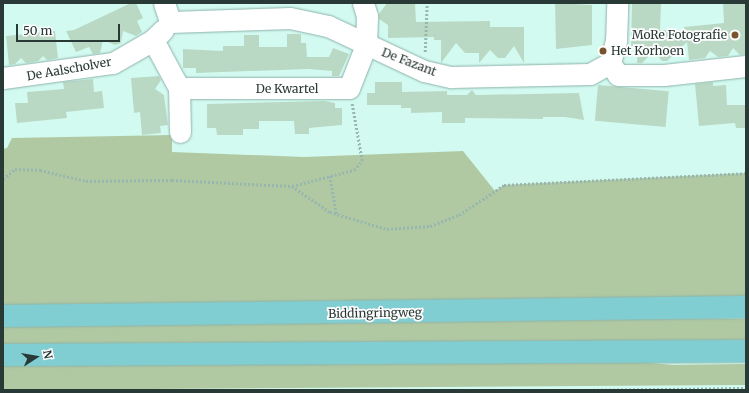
<!DOCTYPE html>
<html>
<head>
<meta charset="utf-8">
<style>
	body { margin:0 }
	#map { position:relative; width:749px; height:393px; overflow:hidden; background:#d3faf1; font-family:Merriweather,serif }
	div>[style] { position:absolute }
	.green>* { inset:0; background:#b0c9a2; transform-origin:0 0 }
	.building>* { inset:0; background:#bad9c5; transform-origin:0 0 }
	.path>* { height:2.5px; margin-top:-1.25px; transform-origin:0; background:repeating-linear-gradient(90deg,#97b6ae 0 2px,transparent 0 4px) }
	.roads { filter:drop-shadow(0 0 1px #8db3aa) drop-shadow(0 0 1px #8db3aa) }
	.minor>* { height:21px; margin:-10.5px; padding:0 10.5px; transform-origin:10.5px; border-radius:10.5px; background:#fff }
	.major>* { height:22px; margin:-11px; padding:0 11px; transform-origin:11px; border-radius:11px; background:#81ced2 }
	.dots>* { width:11px; height:11px; translate:-50% -50%; box-sizing:border-box; border:2px solid #fefefe; border-radius:50% }
	span { translate:-50% -50%; white-space:nowrap; text-align:center; line-height:1.15; -webkit-text-stroke:3.5px #fefefe; paint-order:stroke }
	.poi-label { font-size:12px; color:#293935 }
	.right { translate:-100% -50%; text-align:right }
	.left { translate:0 -50%; text-align:left }
	.street-label { font-size:12px; color:#293935 }
	.frame { position:absolute; inset:0; border:4px solid #293935; pointer-events:none }
	.north { position:absolute; left:16px; top:337px; width:40px; height:40px; -webkit-text-stroke:3px #fefefe; paint-order:stroke; rotate:78deg; font-size:11px; font-weight:700; line-height:16px; text-align:center; color:#293935 }
	.north::after { content:''; display:block; margin:auto; width:14px; height:18px; background:#293935; clip-path:polygon(50% 0,100% 100%,50% 72%,0 100%) }
	.scale { position:absolute; left:16px; top:24px; width:104px; height:18px; box-sizing:border-box; border:2px solid #293935; border-top:0; padding-left:5px; font-size:12px; line-height:14px; white-space:nowrap; color:#293935; -webkit-text-stroke:3px #fefefe; paint-order:stroke }
</style>
</head>
<body>
<div id="map">
	<div class="green">
		<div style="clip-path:polygon(172px 135px,172px 152px,304px 157px,463px 151px,495px 191px,504px 185px,746px 173px,746px 302px,3px 307px,3px 149px,7px 148px,12px 138px)"></div>
		<div style="left:746px;top:319px;width:25px;height:743px;rotate:90deg"></div>
		<div style="clip-path:polygon(641px 362px,673px 365px,746px 364px,746px 385px,3px 390px,3px 364px)"></div>
	</div>
	<div class="building">
		<div style="clip-path:polygon(131px 3px,136px 3px,143px 18px,137px 21px,142px 32px,136px 36px,123px 31px,121px 43px,115px 45px,103px 40px,100px 53px,93px 54px,89px 47px,76px 52px,66px 31px,74px 30px)"></div>
		<div style="clip-path:polygon(387px 3px,415px 3px,416px 22px,490px 21px,490px 27px,524px 27px,524px 63px,514px 46px,505px 58px,498px 58px,490px 50px,479px 63px,479px 53px,465px 53px,456px 43px,441px 63px,441px 40px,434px 40px,434px 37px,388px 38px,388px 25px,379px 19px,379px 14px)"></div>
		<div style="clip-path:polygon(555px 3px,592px 5px,592px 45px,556px 49px)"></div>
		<div style="clip-path:polygon(723px 3px,746px 3px,746px 54px,740px 55px,733px 48px,728px 56px,718px 57px,710px 51px,705px 58px,689px 60px,687px 42px,667px 61px,662px 61px,654px 51px,642px 63px,637px 63px,638px 48px,631px 47px,632px 4px,661px 4px,660px 30px,684px 31px,684px 27px,724px 23px)"></div>
		<div style="clip-path:polygon(55px 31px,58px 58px,47px 60px,43px 56px,38px 61px,26px 63px,21px 58px,15px 64px,9px 65px,6px 36px)"></div>
		<div style="clip-path:polygon(287px 34px,301px 34px,301px 43px,306px 43px,307px 57px,329px 57px,333px 48px,349px 54px,339px 76px,332px 76px,332px 71px,308px 69px,196px 73px,196px 68px,183px 68px,183px 49px,223px 51px,223px 46px,244px 46px,244px 35px,259px 35px,259px 47px,287px 47px)"></div>
		<div style="clip-path:polygon(159px 76px,161px 80px,155px 89px,164px 95px,168px 125px,160px 126px,161px 133px,142px 135px,140px 112px,134px 113px,131px 78px)"></div>
		<div style="clip-path:polygon(93px 79px,94px 92px,102px 91px,104px 108px,66px 112px,67px 118px,17px 123px,15px 103px,28px 103px,27px 92px,64px 89px,63px 82px)"></div>
		<div style="clip-path:polygon(375px 82px,402px 82px,402px 92px,447px 91px,447px 95px,467px 95px,472px 90px,476px 95px,579px 93px,584px 120px,565px 117px,543px 117px,543px 119px,465px 118px,465px 123px,442px 123px,442px 112px,411px 113px,411px 108px,401px 108px,401px 105px,367px 105px,367px 93px,375px 93px)"></div>
		<div style="clip-path:polygon(713px 82px,713px 86px,726px 85px,727px 105px,746px 105px,746px 128px,736px 128px,735px 123px,699px 126px,695px 84px)"></div>
		<div style="left:598px;top:85px;width:71px;height:36px;rotate:5deg"></div>
		<div style="clip-path:polygon(325px 101px,335px 103px,335px 108px,342px 108px,342px 125px,309px 128px,309px 134px,295px 134px,294px 121px,259px 121px,259px 129px,243px 129px,243px 135px,217px 135px,216px 128px,207px 128px,207px 104px)"></div>
	</div>
	<div class="path">
		<div style="left:425px;top:52px;width:49px;rotate:-87.7deg"></div>
		<div style="left:330px;top:176px;width:39px;rotate:80deg"></div>
		<div style="left:3px;top:179px;width:16px;rotate:-40deg"></div>
		<div style="left:15px;top:169px;width:25px;rotate:2deg"></div>
		<div style="left:40px;top:170px;width:47px;rotate:13.4deg"></div>
		<div style="left:86px;top:181px;width:86px;rotate:-0.7deg"></div>
		<div style="left:172px;top:180px;width:120px;rotate:2.9deg"></div>
		<div style="left:292px;top:186px;width:46px;rotate:34.4deg"></div>
		<div style="left:330px;top:212px;width:59px;rotate:16.6deg"></div>
		<div style="left:387px;top:229px;width:43px;rotate:-4deg"></div>
		<div style="left:430px;top:226px;width:31px;rotate:-21deg"></div>
		<div style="left:459px;top:215px;width:54px;rotate:-33.7deg"></div>
		<div style="left:504px;top:185px;width:242px;rotate:-2.8deg"></div>
		<div style="left:292px;top:186px;width:64px;rotate:-14.5deg"></div>
		<div style="left:354px;top:170px;width:12px;rotate:-48deg"></div>
		<div style="left:362px;top:161px;width:58px;rotate:-100deg"></div>
		<div style="left:581px;top:390px;width:165px;rotate:-0.7deg"></div>
	</div>
	<div class="roads">
		<div class="minor">
			<div style="left:164px;top:3px;width:20px;rotate:72deg"></div>
			<div style="left:170px;top:22px;width:120px;rotate:-1.9deg"></div>
			<div style="left:290px;top:18px;width:39px;rotate:12deg"></div>
			<div style="left:328px;top:26px;width:106px;rotate:25.1deg"></div>
			<div style="left:424px;top:71px;width:28px;rotate:13deg"></div>
			<div style="left:451px;top:77px;width:139px;rotate:-1.2deg"></div>
			<div style="left:590px;top:74px;width:23px;rotate:-29deg"></div>
			<div style="left:610px;top:63px;width:23px;rotate:-75deg"></div>
			<div style="left:616px;top:41px;width:38px;rotate:-88deg"></div>
			<div style="left:153px;top:40px;width:55px;rotate:61.6deg"></div>
			<div style="left:179px;top:88px;width:170px"></div>
			<div style="left:349px;top:88px;width:46px;rotate:-68.4deg"></div>
			<div style="left:366px;top:45px;width:29px;rotate:-88deg"></div>
			<div style="left:367px;top:16px;width:14px;rotate:-107deg"></div>
			<div style="left:610px;top:63px;width:14px;rotate:56deg"></div>
			<div style="left:618px;top:75px;width:46px"></div>
			<div style="left:664px;top:75px;width:82px;rotate:-6.3deg"></div>
			<div style="left:3px;top:78px;width:111px;rotate:-7.8deg"></div>
			<div style="left:113px;top:63px;width:46px;rotate:-29.9deg"></div>
			<div style="left:153px;top:40px;width:14px;rotate:-45deg"></div>
			<div style="left:179px;top:88px;width:44px;rotate:88.7deg"></div>
		</div>
		<div class="major">
			<div style="left:3px;top:316px;width:743px;rotate:-0.69deg"></div>
			<div style="left:3px;top:355px;width:743px;rotate:-0.31deg"></div>
		</div>
	</div>
	<div class="dots">
		<div style="left:735px;top:35px;background:#77542d"></div>
		<div style="left:603px;top:51px;background:#77542d"></div>
	</div>
	<div class="poi-label">
		<span class="right" style="left:727px;top:35px">MoRe Fotografie</span>
		<span class="left" style="left:611px;top:51px">Het Korhoen</span>
	</div>
	<div class="street-label">
		<span style="left:409px;top:62px;rotate:21deg">De Fazant</span>
		<span style="left:69px;top:69px;rotate:-10deg">De Aalscholver</span>
		<span style="left:287px;top:89px">De Kwartel</span>
		<span style="left:375px;top:313px;rotate:-1deg">Biddingringweg</span>
	</div>
	<div class="frame"></div>
	<div class="north">N</div>
	<div class="scale">50 m</div>
</div>
</body>
</html>
